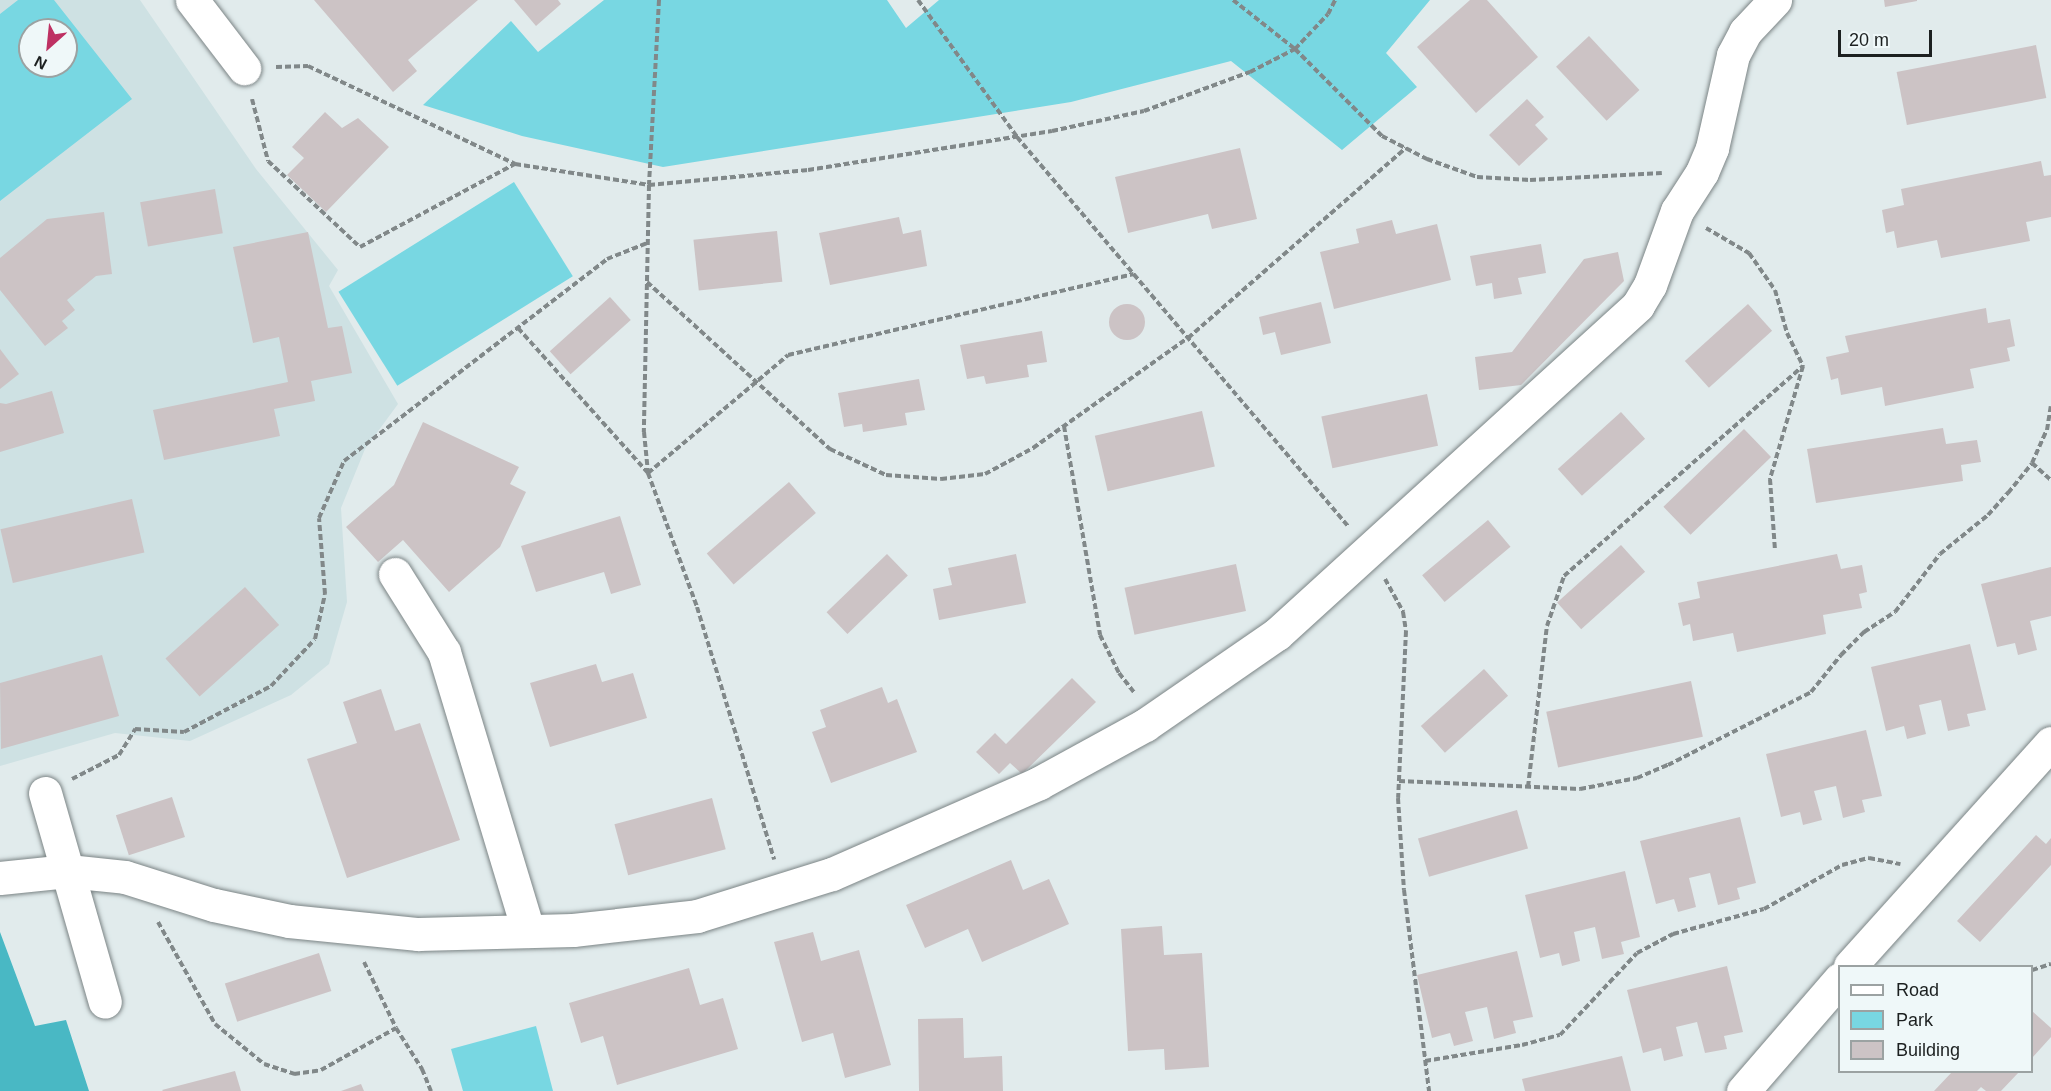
<!DOCTYPE html>
<html>
<head>
<meta charset="utf-8">
<style>
	body { margin:0 }
	#map { position:relative; width:2051px; height:1091px; overflow:hidden; background:#e1ebec; font-family:Arial,sans-serif }
	div>[style] { position:absolute }
	.built>* { inset:0; background:#cee1e3 }
	.green>* { inset:0; background:#78d7e2; transform-origin:0 0 }
	.forest>* { inset:0; background:#49b8c4 }
	.building>* { inset:0; background:#ccc3c5; transform-origin:0 0 }
	.round { border-radius:50% }
	.path>* { height:4px; margin-top:-2px; transform-origin:0; background:repeating-linear-gradient(90deg,#818889 0 6px,transparent 0 9px) }
	.roads { filter:drop-shadow(0 0 2px #7b8485) drop-shadow(0 0 2px #7b8485) }
	.minor>* { height:33px; margin:-16.5px; padding:0 16.5px; transform-origin:16.5px; border-radius:16.5px; background:#fff }
	span { translate:-50% -50%; white-space:nowrap; text-align:center; line-height:1.15; -webkit-text-stroke:6px #eff8f9; paint-order:stroke }
	.legend { position:absolute; left:1838px; top:965px; width:195px; height:108px; box-sizing:border-box; background:#eff8f9; border:2px solid #9ba2a2; margin:0; padding:8px 10px; list-style:none; font-size:18px; color:#1c2020 }
	.legend li { display:flex; align-items:center; gap:12px; height:30px }
	.legend b { width:30px; border:2px solid #9ba2a2 }
	.north { position:absolute; left:18px; top:18px; width:60px; height:60px; box-sizing:border-box; background:#eff8f9; border:2px solid #9ba2a2; border-radius:50%; rotate:207deg; font-size:16px; font-weight:700; line-height:24px; text-align:center; color:#1c2020 }
	.north::after { content:''; display:block; margin:auto; width:21px; height:27px; background:#be3163; clip-path:polygon(50% 0,100% 100%,50% 72%,0 100%) }
	.scale { position:absolute; left:1838px; top:30px; width:94px; height:27px; box-sizing:border-box; border:3px solid #1c2020; border-top:0; padding-left:8px; font-size:18px; line-height:21px; white-space:nowrap; color:#1c2020; -webkit-text-stroke:4px #eff8f9; paint-order:stroke }
</style>
</head>
<body>
<div id="map">
	<div class="built">
		<div style="clip-path:polygon(evenodd,0 0,140px 0,256px 169px,338px 270px,329px 286px,398px 404px,365px 449px,341px 508px,347px 602px,329px 664px,291px 695px,190px 741px,115px 733px,0 766px,0 0,30px 30px,66px 30px,66px 66px,30px 66px,30px 30px)"></div>
	</div>
	<div class="green">
		<div style="clip-path:polygon(evenodd,18px 0,54px 0,132px 99px,0 201px,0 14px,18px 0,30px 30px,66px 30px,66px 66px,30px 66px,30px 30px)"></div>
		<div style="clip-path:polygon(604px 0,887px 0,906px 28px,939px 0,1430px 0,1386px 53px,1417px 87px,1342px 150px,1231px 61px,1071px 102px,663px 167px,522px 136px,423px 105px,511px 21px,538px 52px)"></div>
		<div style="left:514px;top:182px;width:111px;height:207px;rotate:58deg"></div>
		<div style="clip-path:polygon(536px 1026px,553px 1091px,463px 1091px,451px 1049px)"></div>
	</div>
	<div class="forest">
		<div style="clip-path:polygon(0 932px,35px 1026px,66px 1020px,89px 1091px,0 1091px)"></div>
	</div>
	<div class="building">
		<div style="clip-path:polygon(314px 0,478px 0,408px 60px,417px 71px,393px 92px)"></div>
		<div style="clip-path:polygon(514px 0,558px 0,561px 4px,536px 26px)"></div>
		<div style="clip-path:polygon(1470px 0,1487px 0,1538px 57px,1476px 113px,1417px 47px)"></div>
		<div style="clip-path:polygon(1884px 0,1917px 0,1917px 1px,1885px 7px)"></div>
		<div style="left:1589px;top:36px;width:74px;height:45px;rotate:47deg"></div>
		<div style="left:2036px;top:45px;width:54px;height:142px;rotate:79deg"></div>
		<div style="clip-path:polygon(1527px 99px,1544px 117px,1535px 125px,1548px 139px,1519px 166px,1489px 135px)"></div>
		<div style="clip-path:polygon(325px 112px,342px 128px,358px 118px,389px 147px,326px 212px,287px 175px,304px 158px,292px 147px)"></div>
		<div style="clip-path:polygon(1240px 148px,1257px 219px,1212px 229px,1208px 214px,1128px 233px,1115px 177px)"></div>
		<div style="clip-path:polygon(2041px 161px,2044px 176px,2051px 175px,2051px 217px,2026px 222px,2030px 241px,1941px 258px,1937px 240px,1897px 248px,1894px 231px,1886px 233px,1882px 210px,1904px 205px,1901px 189px)"></div>
		<div style="left:215px;top:189px;width:45px;height:76px;rotate:80deg"></div>
		<div style="clip-path:polygon(104px 212px,112px 274px,96px 276px,67px 300px,75px 310px,62px 321px,68px 328px,45px 346px,0 290px,0 258px,47px 219px)"></div>
		<div style="clip-path:polygon(899px 217px,903px 234px,921px 230px,927px 266px,830px 285px,819px 233px)"></div>
		<div style="clip-path:polygon(1392px 220px,1396px 234px,1437px 224px,1451px 280px,1334px 309px,1320px 252px,1359px 243px,1356px 229px)"></div>
		<div style="left:777px;top:231px;width:51px;height:84px;rotate:84deg"></div>
		<div style="clip-path:polygon(308px 232px,328px 328px,342px 326px,352px 373px,311px 381px,315px 401px,274px 409px,280px 436px,164px 460px,153px 410px,288px 382px,279px 337px,253px 343px,233px 247px)"></div>
		<div style="clip-path:polygon(1541px 244px,1546px 273px,1518px 278px,1522px 294px,1494px 299px,1492px 283px,1476px 286px,1470px 256px)"></div>
		<div style="clip-path:polygon(1618px 252px,1624px 281px,1521px 385px,1479px 390px,1475px 357px,1512px 352px,1584px 259px)"></div>
		<div style="left:610px;top:297px;width:31px;height:81px;rotate:48deg"></div>
		<div style="clip-path:polygon(1321px 302px,1331px 343px,1281px 355px,1275px 332px,1263px 335px,1259px 317px)"></div>
		<div class="round" style="left:1109px;top:304px;width:36px;height:36px"></div>
		<div style="left:1748px;top:304px;width:36px;height:85px;rotate:48deg"></div>
		<div style="clip-path:polygon(1986px 308px,1988px 323px,2010px 319px,2015px 346px,2007px 348px,2010px 361px,1970px 369px,1974px 388px,1885px 406px,1882px 387px,1841px 395px,1838px 378px,1831px 380px,1826px 357px,1849px 352px,1845px 336px)"></div>
		<div style="clip-path:polygon(1042px 331px,1047px 362px,1027px 365px,1029px 377px,986px 384px,984px 376px,967px 379px,960px 345px)"></div>
		<div style="clip-path:polygon(0 349px,19px 374px,0 389px)"></div>
		<div style="clip-path:polygon(919px 379px,925px 410px,905px 413px,907px 425px,863px 432px,862px 424px,844px 427px,838px 393px)"></div>
		<div style="clip-path:polygon(52px 391px,64px 433px,0 452px,0 403px,6px 404px)"></div>
		<div style="left:1427px;top:394px;width:53px;height:108px;rotate:78deg"></div>
		<div style="left:1202px;top:411px;width:57px;height:110px;rotate:77deg"></div>
		<div style="left:1621px;top:412px;width:36px;height:85px;rotate:48deg"></div>
		<div style="clip-path:polygon(423px 422px,519px 467px,510px 484px,526px 492px,500px 547px,449px 592px,403px 540px,378px 562px,346px 527px,394px 485px)"></div>
		<div style="clip-path:polygon(1943px 428px,1946px 444px,1977px 440px,1981px 462px,1961px 465px,1963px 481px,1816px 503px,1807px 449px)"></div>
		<div style="left:1744px;top:429px;width:39px;height:112px;rotate:46deg"></div>
		<div style="left:789px;top:482px;width:41px;height:109px;rotate:49deg"></div>
		<div style="left:132px;top:499px;width:55px;height:135px;rotate:77deg"></div>
		<div style="clip-path:polygon(620px 516px,641px 585px,611px 594px,604px 572px,536px 592px,521px 546px)"></div>
		<div style="left:1488px;top:520px;width:35px;height:86px;rotate:50deg"></div>
		<div style="left:1621px;top:545px;width:36px;height:86px;rotate:48deg"></div>
		<div style="left:887px;top:554px;width:30px;height:84px;rotate:46deg"></div>
		<div style="clip-path:polygon(1016px 554px,1026px 603px,939px 620px,933px 589px,952px 585px,948px 568px)"></div>
		<div style="clip-path:polygon(1837px 554px,1841px 569px,1862px 565px,1867px 592px,1859px 594px,1862px 608px,1823px 615px,1826px 634px,1737px 652px,1733px 633px,1693px 641px,1690px 624px,1683px 626px,1678px 603px,1700px 598px,1697px 582px)"></div>
		<div style="left:1236px;top:564px;width:48px;height:114px;rotate:78deg"></div>
		<div style="clip-path:polygon(2051px 567px,2051px 616px,2030px 621px,2037px 650px,2018px 655px,2015px 643px,1997px 647px,1981px 584px)"></div>
		<div style="left:245px;top:587px;width:51px;height:107px;rotate:48deg"></div>
		<div style="clip-path:polygon(1970px 644px,1986px 710px,1967px 714px,1970px 726px,1948px 731px,1941px 700px,1919px 705px,1926px 734px,1907px 739px,1904px 726px,1886px 731px,1871px 667px)"></div>
		<div style="clip-path:polygon(102px 655px,119px 716px,1px 749px,0 683px)"></div>
		<div style="clip-path:polygon(596px 664px,602px 682px,633px 673px,647px 718px,550px 747px,530px 683px)"></div>
		<div style="left:1484px;top:669px;width:36px;height:85px;rotate:48deg"></div>
		<div style="clip-path:polygon(1072px 678px,1096px 702px,1022px 774px,1010px 763px,999px 774px,976px 752px,995px 733px,1006px 744px)"></div>
		<div style="left:1691px;top:681px;width:57px;height:148px;rotate:78deg"></div>
		<div style="clip-path:polygon(882px 687px,888px 703px,897px 699px,917px 752px,831px 783px,812px 732px,826px 727px,820px 710px)"></div>
		<div style="clip-path:polygon(381px 689px,395px 731px,420px 723px,460px 840px,347px 878px,307px 759px,357px 743px,343px 702px)"></div>
		<div style="clip-path:polygon(1866px 730px,1882px 796px,1862px 800px,1865px 812px,1843px 818px,1836px 786px,1814px 791px,1822px 820px,1803px 825px,1800px 812px,1781px 817px,1766px 754px)"></div>
		<div style="left:172px;top:797px;width:42px;height:59px;rotate:72deg"></div>
		<div style="left:712px;top:798px;width:53px;height:101px;rotate:75deg"></div>
		<div style="left:1517px;top:810px;width:40px;height:103px;rotate:74deg"></div>
		<div style="clip-path:polygon(1740px 817px,1756px 883px,1737px 888px,1740px 899px,1718px 905px,1710px 873px,1689px 878px,1696px 907px,1678px 912px,1674px 899px,1656px 904px,1640px 841px)"></div>
		<div style="clip-path:polygon(2036px 835px,2046px 844px,2051px 838px,2051px 865px,1980px 942px,1957px 921px)"></div>
		<div style="clip-path:polygon(1011px 860px,1023px 890px,1049px 879px,1069px 924px,982px 962px,968px 929px,925px 948px,906px 905px)"></div>
		<div style="clip-path:polygon(1625px 871px,1640px 937px,1621px 942px,1624px 954px,1602px 959px,1595px 927px,1574px 932px,1580px 961px,1562px 966px,1559px 953px,1540px 958px,1525px 895px)"></div>
		<div style="clip-path:polygon(1162px 926px,1164px 955px,1202px 953px,1209px 1067px,1165px 1070px,1164px 1049px,1128px 1051px,1121px 929px)"></div>
		<div style="clip-path:polygon(813px 932px,821px 961px,859px 950px,891px 1065px,845px 1078px,833px 1033px,802px 1042px,774px 942px)"></div>
		<div style="clip-path:polygon(1517px 951px,1533px 1017px,1513px 1021px,1516px 1033px,1494px 1039px,1487px 1007px,1465px 1012px,1473px 1041px,1454px 1046px,1450px 1033px,1432px 1038px,1417px 975px)"></div>
		<div style="left:319px;top:953px;width:40px;height:99px;rotate:72deg"></div>
		<div style="clip-path:polygon(1727px 966px,1743px 1032px,1724px 1036px,1727px 1049px,1705px 1053px,1697px 1022px,1676px 1027px,1683px 1056px,1664px 1061px,1661px 1048px,1643px 1053px,1627px 990px)"></div>
		<div style="clip-path:polygon(689px 968px,700px 1005px,723px 998px,738px 1049px,617px 1085px,603px 1036px,581px 1043px,569px 1003px)"></div>
		<div style="clip-path:polygon(2032px 1011px,2051px 1028px,2051px 1037px,2032px 1058px)"></div>
		<div style="clip-path:polygon(963px 1018px,964px 1058px,1002px 1056px,1003px 1091px,919px 1091px,918px 1019px)"></div>
		<div style="clip-path:polygon(1622px 1056px,1631px 1091px,1525px 1091px,1522px 1079px)"></div>
		<div style="clip-path:polygon(235px 1071px,241px 1091px,163px 1091px,162px 1090px)"></div>
		<div style="clip-path:polygon(1952px 1072px,2019px 1072px,2001px 1091px,1986px 1091px,1981px 1087px,1977px 1091px,1934px 1091px)"></div>
		<div style="clip-path:polygon(361px 1084px,364px 1091px,341px 1091px)"></div>
	</div>
	<div class="path">
		<div style="left:659px;top:0;width:185px;rotate:93.1deg"></div>
		<div style="left:649px;top:185px;width:247px;rotate:91.2deg"></div>
		<div style="left:644px;top:432px;width:41px;rotate:84.4deg"></div>
		<div style="left:648px;top:473px;width:143px;rotate:69.9deg"></div>
		<div style="left:697px;top:607px;width:264px;rotate:73deg"></div>
		<div style="left:918px;top:0;width:169px;rotate:54.1deg"></div>
		<div style="left:1017px;top:137px;width:511px;rotate:49.61deg"></div>
		<div style="left:1233px;top:0;width:79px;rotate:38.3deg"></div>
		<div style="left:1295px;top:49px;width:123px;rotate:45deg"></div>
		<div style="left:1382px;top:136px;width:51px;rotate:27.1deg"></div>
		<div style="left:1427px;top:159px;width:53px;rotate:19.8deg"></div>
		<div style="left:1477px;top:177px;width:53px;rotate:3.2deg"></div>
		<div style="left:1530px;top:180px;width:132px;rotate:-3deg"></div>
		<div style="left:276px;top:67px;width:32px;rotate:-2deg"></div>
		<div style="left:308px;top:66px;width:229px;rotate:25.3deg"></div>
		<div style="left:515px;top:164px;width:136px;rotate:8.9deg"></div>
		<div style="left:649px;top:185px;width:160px;rotate:-5.4deg"></div>
		<div style="left:808px;top:170px;width:247px;rotate:-9.1deg"></div>
		<div style="left:1052px;top:131px;width:94px;rotate:-12.3deg"></div>
		<div style="left:1144px;top:111px;width:113px;rotate:-20.2deg"></div>
		<div style="left:1250px;top:72px;width:51px;rotate:-27.1deg"></div>
		<div style="left:1295px;top:49px;width:48px;rotate:-46.7deg"></div>
		<div style="left:1328px;top:14px;width:16px;rotate:-63deg"></div>
		<div style="left:252px;top:99px;width:64px;rotate:75.5deg"></div>
		<div style="left:268px;top:161px;width:126px;rotate:43.1deg"></div>
		<div style="left:360px;top:247px;width:176px;rotate:-28.2deg"></div>
		<div style="left:1706px;top:228px;width:50px;rotate:30.2deg"></div>
		<div style="left:1749px;top:253px;width:45px;rotate:54.9deg"></div>
		<div style="left:1775px;top:290px;width:45px;rotate:74.4deg"></div>
		<div style="left:1787px;top:333px;width:37px;rotate:64deg"></div>
		<div style="left:1803px;top:366px;width:118px;rotate:106.3deg"></div>
		<div style="left:1770px;top:479px;width:71px;rotate:86deg"></div>
		<div style="left:647px;top:282px;width:248px;rotate:42.4deg"></div>
		<div style="left:830px;top:449px;width:62px;rotate:24.9deg"></div>
		<div style="left:886px;top:475px;width:55px;rotate:4.2deg"></div>
		<div style="left:941px;top:479px;width:44px;rotate:-6.5deg"></div>
		<div style="left:985px;top:474px;width:55px;rotate:-28.4deg"></div>
		<div style="left:1033px;top:448px;width:190px;rotate:-35.4deg"></div>
		<div style="left:1188px;top:338px;width:289px;rotate:-41.1deg"></div>
		<div style="left:518px;top:328px;width:195px;rotate:48.1deg"></div>
		<div style="left:648px;top:473px;width:183px;rotate:-40.1deg"></div>
		<div style="left:788px;top:355px;width:355px;rotate:-13.2deg"></div>
		<div style="left:1064px;top:426px;width:212px;rotate:80.2deg"></div>
		<div style="left:1100px;top:635px;width:42px;rotate:63.4deg"></div>
		<div style="left:1119px;top:673px;width:24px;rotate:52deg"></div>
		<div style="left:2032px;top:463px;width:25px;rotate:42deg"></div>
		<div style="left:1385px;top:579px;width:38px;rotate:61deg"></div>
		<div style="left:1403px;top:612px;width:19px;rotate:81deg"></div>
		<div style="left:1406px;top:631px;width:167px;rotate:92.7deg"></div>
		<div style="left:1398px;top:798px;width:92px;rotate:86.3deg"></div>
		<div style="left:1404px;top:890px;width:203px;rotate:82.9deg"></div>
		<div style="left:72px;top:779px;width:53px;rotate:-27.1deg"></div>
		<div style="left:119px;top:755px;width:31px;rotate:-58deg"></div>
		<div style="left:135px;top:729px;width:49px;rotate:3.5deg"></div>
		<div style="left:184px;top:732px;width:98px;rotate:-27.9deg"></div>
		<div style="left:271px;top:686px;width:64px;rotate:-46.9deg"></div>
		<div style="left:315px;top:639px;width:46px;rotate:-77.5deg"></div>
		<div style="left:325px;top:594px;width:76px;rotate:-94.5deg"></div>
		<div style="left:319px;top:518px;width:62px;rotate:-66.3deg"></div>
		<div style="left:344px;top:461px;width:332px;rotate:-37.5deg"></div>
		<div style="left:607px;top:259px;width:43px;rotate:-21.8deg"></div>
		<div style="left:1399px;top:781px;width:181px;rotate:2.5deg"></div>
		<div style="left:1580px;top:789px;width:58px;rotate:-10.9deg"></div>
		<div style="left:1637px;top:778px;width:34px;rotate:-23deg"></div>
		<div style="left:1668px;top:765px;width:161px;rotate:-27deg"></div>
		<div style="left:1811px;top:692px;width:48px;rotate:-51deg"></div>
		<div style="left:1841px;top:655px;width:33px;rotate:-45deg"></div>
		<div style="left:1864px;top:632px;width:37px;rotate:-33deg"></div>
		<div style="left:1895px;top:612px;width:73px;rotate:-52.2deg"></div>
		<div style="left:1940px;top:554px;width:62px;rotate:-39.1deg"></div>
		<div style="left:1988px;top:515px;width:30px;rotate:-48deg"></div>
		<div style="left:2008px;top:493px;width:38px;rotate:-51deg"></div>
		<div style="left:2032px;top:463px;width:36px;rotate:-66deg"></div>
		<div style="left:2047px;top:430px;width:24px;rotate:-81deg"></div>
		<div style="left:1528px;top:787px;width:162px;rotate:-83.3deg"></div>
		<div style="left:1547px;top:626px;width:53px;rotate:-71.2deg"></div>
		<div style="left:1564px;top:576px;width:318px;rotate:-41.3deg"></div>
		<div style="left:158px;top:922px;width:117px;rotate:60.8deg"></div>
		<div style="left:215px;top:1024px;width:63px;rotate:39.2deg"></div>
		<div style="left:264px;top:1064px;width:32px;rotate:18deg"></div>
		<div style="left:294px;top:1074px;width:27px;rotate:-8deg"></div>
		<div style="left:321px;top:1070px;width:86px;rotate:-29.2deg"></div>
		<div style="left:364px;top:962px;width:73px;rotate:64.1deg"></div>
		<div style="left:396px;top:1028px;width:49px;rotate:57.6deg"></div>
		<div style="left:422px;top:1069px;width:24px;rotate:68deg"></div>
		<div style="left:2032px;top:970px;width:20px;rotate:-18deg"></div>
		<div style="left:1425px;top:1061px;width:98px;rotate:-9.4deg"></div>
		<div style="left:1522px;top:1045px;width:39px;rotate:-15deg"></div>
		<div style="left:1560px;top:1035px;width:112px;rotate:-46.8deg"></div>
		<div style="left:1637px;top:953px;width:41px;rotate:-27.8deg"></div>
		<div style="left:1673px;top:934px;width:94px;rotate:-15.4deg"></div>
		<div style="left:1764px;top:909px;width:90px;rotate:-29.4deg"></div>
		<div style="left:1842px;top:865px;width:28px;rotate:-15deg"></div>
		<div style="left:1869px;top:858px;width:32px;rotate:11deg"></div>
	</div>
	<div class="roads">
		<div class="minor">
			<div style="left:192px;top:0;width:86px;rotate:52.6deg"></div>
			<div style="left:395px;top:574px;width:92px;rotate:57.9deg"></div>
			<div style="left:444px;top:652px;width:291px;rotate:73.2deg"></div>
			<div style="left:45px;top:793px;width:217px;rotate:74deg"></div>
			<div style="left:0;top:878px;width:68px;rotate:-5.9deg"></div>
			<div style="left:68px;top:871px;width:57px;rotate:6deg"></div>
			<div style="left:125px;top:877px;width:93px;rotate:17.5deg"></div>
			<div style="left:214px;top:905px;width:77px;rotate:12deg"></div>
			<div style="left:289px;top:921px;width:130px;rotate:5.8deg"></div>
			<div style="left:418px;top:934px;width:155px;rotate:-1.5deg"></div>
			<div style="left:573px;top:930px;width:125px;rotate:-6.4deg"></div>
			<div style="left:697px;top:916px;width:141px;rotate:-17.3deg"></div>
			<div style="left:832px;top:874px;width:226px;rotate:-23.7deg"></div>
			<div style="left:1039px;top:783px;width:121px;rotate:-28.7deg"></div>
			<div style="left:1145px;top:725px;width:160px;rotate:-34.6deg"></div>
			<div style="left:1277px;top:634px;width:488px;rotate:-42.3deg"></div>
			<div style="left:1638px;top:305px;width:23px;rotate:-59deg"></div>
			<div style="left:1650px;top:285px;width:79px;rotate:-70deg"></div>
			<div style="left:1677px;top:211px;width:46px;rotate:-57.3deg"></div>
			<div style="left:1702px;top:172px;width:26px;rotate:-67deg"></div>
			<div style="left:1712px;top:148px;width:95px;rotate:-77.3deg"></div>
			<div style="left:1733px;top:55px;width:26px;rotate:-62deg"></div>
			<div style="left:1745px;top:32px;width:44px;rotate:-46.8deg"></div>
			<div style="left:1850px;top:966px;width:300px;rotate:-48deg"></div>
			<div style="left:1743px;top:1091px;width:148px;rotate:-49.1deg"></div>
		</div>
	</div>
	<ul class="legend">
	<li><b style="height:8px;background:#fff"></b>Road</li>
	<li><b style="height:16px;background:#78d7e2"></b>Park</li>
	<li><b style="height:16px;background:#ccc3c5"></b>Building</li>
	</ul>
	<div class="north">N</div>
	<div class="scale">20 m</div>
</div>
</body>
</html>
